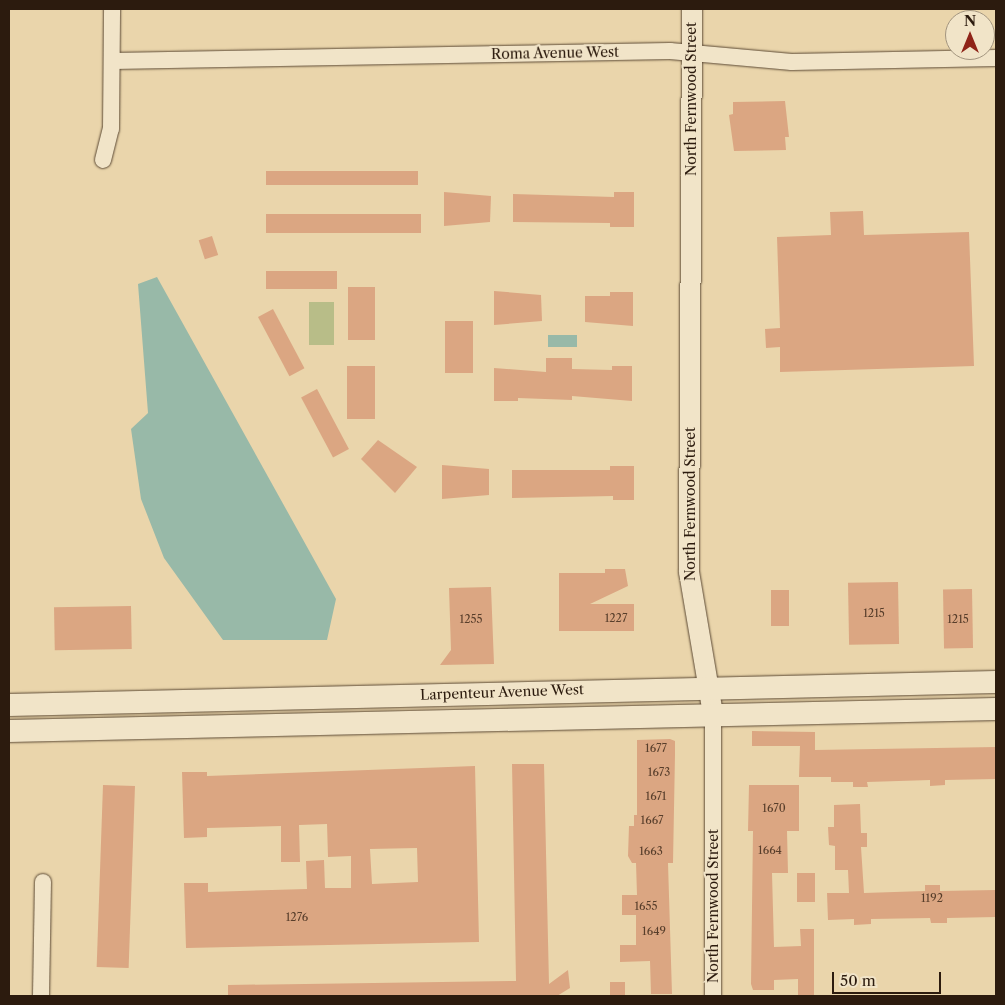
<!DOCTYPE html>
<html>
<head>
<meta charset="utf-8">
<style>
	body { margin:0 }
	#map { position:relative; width:1005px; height:1005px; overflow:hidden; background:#ead5ab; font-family:"Libre Caslon Text",serif }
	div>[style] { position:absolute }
	.green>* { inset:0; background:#b8bd88; transform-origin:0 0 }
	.water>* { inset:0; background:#98b9a8; transform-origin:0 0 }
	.building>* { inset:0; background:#dba682; transform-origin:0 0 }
	.roads { filter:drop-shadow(0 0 1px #5c4a35) drop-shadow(0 0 1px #5c4a35) }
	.minor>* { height:16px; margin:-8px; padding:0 8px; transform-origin:8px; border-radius:8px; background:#f1e4c8 }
	.tertiary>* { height:20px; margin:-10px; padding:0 10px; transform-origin:10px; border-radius:10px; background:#f1e4c8 }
	.secondary>* { height:22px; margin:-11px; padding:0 11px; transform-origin:11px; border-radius:11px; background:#f1e4c8 }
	span { translate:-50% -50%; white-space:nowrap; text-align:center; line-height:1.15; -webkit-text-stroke:4px #f1e4c8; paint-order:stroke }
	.number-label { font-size:11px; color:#583e2b }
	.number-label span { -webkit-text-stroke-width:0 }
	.street-label { font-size:14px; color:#2c1b0e }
	.frame { position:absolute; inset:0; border:10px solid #2c1b0e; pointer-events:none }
	.north { position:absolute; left:945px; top:10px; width:50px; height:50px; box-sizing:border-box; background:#f1e4c8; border:1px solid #a2947e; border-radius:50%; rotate:0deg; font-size:14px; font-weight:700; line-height:20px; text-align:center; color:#2c1b0e }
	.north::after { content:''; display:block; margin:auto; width:18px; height:22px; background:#8f2418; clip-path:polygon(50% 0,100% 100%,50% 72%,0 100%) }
	.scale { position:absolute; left:832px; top:972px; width:109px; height:22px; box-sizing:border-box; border:2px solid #2c1b0e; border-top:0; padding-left:6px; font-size:15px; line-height:18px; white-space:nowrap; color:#2c1b0e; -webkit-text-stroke:4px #f1e4c8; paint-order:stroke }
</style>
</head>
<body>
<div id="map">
	<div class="green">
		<div style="left:309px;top:302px;width:25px;height:43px"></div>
	</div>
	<div class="water">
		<div style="clip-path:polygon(157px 277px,336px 599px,327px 640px,223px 640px,164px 558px,141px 499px,131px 429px,148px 413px,138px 284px)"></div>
		<div style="left:548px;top:335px;width:29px;height:12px"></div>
	</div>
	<div class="building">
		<div style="clip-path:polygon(785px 101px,789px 137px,785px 137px,786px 150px,734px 151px,729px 115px,733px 114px,733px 102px)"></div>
		<div style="left:266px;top:171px;width:152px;height:14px"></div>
		<div style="clip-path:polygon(444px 192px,491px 196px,490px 222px,444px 226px)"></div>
		<div style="clip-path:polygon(614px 192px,634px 192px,634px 227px,610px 227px,610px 223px,513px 222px,513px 194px,614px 197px)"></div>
		<div style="clip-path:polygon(863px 211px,864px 235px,969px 232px,974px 366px,780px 372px,780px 347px,766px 348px,765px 329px,780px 328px,777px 237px,831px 235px,830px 212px)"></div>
		<div style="left:266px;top:214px;width:155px;height:19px"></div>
		<div style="left:212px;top:236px;width:20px;height:14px;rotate:72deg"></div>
		<div style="left:266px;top:271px;width:71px;height:18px"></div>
		<div style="left:348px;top:287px;width:27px;height:53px"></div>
		<div style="clip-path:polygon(494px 291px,541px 295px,542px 321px,494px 325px)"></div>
		<div style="clip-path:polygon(610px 292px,633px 292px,633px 326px,585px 322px,585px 296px,610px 296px)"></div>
		<div style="left:273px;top:309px;width:67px;height:17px;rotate:62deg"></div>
		<div style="left:445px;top:321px;width:28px;height:52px"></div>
		<div style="clip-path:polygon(546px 358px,572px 358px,572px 369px,612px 370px,612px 366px,632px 366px,632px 401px,572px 396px,572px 400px,518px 398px,518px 401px,494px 401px,494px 368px,546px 372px)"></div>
		<div style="left:347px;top:366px;width:28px;height:53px"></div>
		<div style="left:317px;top:389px;width:68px;height:18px;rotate:62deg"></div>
		<div style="clip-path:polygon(378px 440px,417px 467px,395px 493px,361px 459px)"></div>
		<div style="clip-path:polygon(442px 465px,489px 469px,489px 495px,442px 499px)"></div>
		<div style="clip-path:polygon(610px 466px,634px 466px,634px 500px,613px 500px,613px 496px,512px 498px,512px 470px,610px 470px)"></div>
		<div style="clip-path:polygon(605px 569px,625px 569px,628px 586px,590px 604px,634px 604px,634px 631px,559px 631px,559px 573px,605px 573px)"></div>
		<div style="left:898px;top:582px;width:62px;height:50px;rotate:89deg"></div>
		<div style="clip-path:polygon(491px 587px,494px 664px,440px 665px,451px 650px,449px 588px)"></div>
		<div style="left:972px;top:589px;width:59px;height:29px;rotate:89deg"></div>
		<div style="left:771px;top:590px;width:18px;height:36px"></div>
		<div style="left:131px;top:606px;width:43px;height:77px;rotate:89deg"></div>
		<div style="clip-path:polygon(752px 731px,815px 732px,815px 750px,996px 747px,996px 779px,945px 780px,945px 785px,930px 786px,930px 780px,867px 782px,868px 787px,853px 787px,853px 782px,831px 782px,831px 777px,799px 777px,800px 746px,752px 746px)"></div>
		<div style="clip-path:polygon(670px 739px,675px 741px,675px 755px,673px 863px,668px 863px,672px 994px,651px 994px,650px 961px,620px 962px,620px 945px,636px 945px,636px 915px,622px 915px,622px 895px,637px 895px,636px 863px,632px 863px,628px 856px,629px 826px,634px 826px,634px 815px,637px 815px,637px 740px)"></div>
		<div style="clip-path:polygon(512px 764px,544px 764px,549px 984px,568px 970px,570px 988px,557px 996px,228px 996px,228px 985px,516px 981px)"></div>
		<div style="clip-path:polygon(evenodd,475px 766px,479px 942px,186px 948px,184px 883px,208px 883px,208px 892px,307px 889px,306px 861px,324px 860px,325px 888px,351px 888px,351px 856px,328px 857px,327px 824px,299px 825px,300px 862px,281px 862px,281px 826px,207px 828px,207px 837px,184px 838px,182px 772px,207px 772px,207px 776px,475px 766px,417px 848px,418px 882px,372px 884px,370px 849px,417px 848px)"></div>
		<div style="left:103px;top:785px;width:32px;height:182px;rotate:2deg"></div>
		<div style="clip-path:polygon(749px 785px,799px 785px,799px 831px,787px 831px,788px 873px,772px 873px,774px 947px,801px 946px,800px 929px,814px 929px,814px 995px,798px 996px,798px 979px,774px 980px,774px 990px,753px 990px,751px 984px,753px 831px,748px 831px)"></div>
		<div style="clip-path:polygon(860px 804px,861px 833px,867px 833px,867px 847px,861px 847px,864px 893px,925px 891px,925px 885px,940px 885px,940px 891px,996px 890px,996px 917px,947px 918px,947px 923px,931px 923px,930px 918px,871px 919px,871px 924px,854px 925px,854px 919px,828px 920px,827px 893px,849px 893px,848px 870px,835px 870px,835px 846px,829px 845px,828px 827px,834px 827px,834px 805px)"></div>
		<div style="left:815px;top:873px;width:29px;height:18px;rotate:90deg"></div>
		<div style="left:610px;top:982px;width:15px;height:13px"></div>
	</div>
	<div class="roads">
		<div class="minor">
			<div style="left:113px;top:61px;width:557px;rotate:-1.03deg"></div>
			<div style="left:670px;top:51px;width:122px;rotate:5.2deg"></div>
			<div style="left:792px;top:62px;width:204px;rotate:-1.1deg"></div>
			<div style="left:103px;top:160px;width:32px;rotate:-76deg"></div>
			<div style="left:111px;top:129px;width:120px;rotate:-89.5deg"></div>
			<div style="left:41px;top:996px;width:114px;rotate:-89deg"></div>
			<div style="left:713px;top:996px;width:282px;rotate:-90deg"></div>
		</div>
		<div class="tertiary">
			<div style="left:692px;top:9px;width:563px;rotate:90.31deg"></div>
			<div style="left:689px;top:572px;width:144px;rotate:80.4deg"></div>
		</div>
		<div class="secondary">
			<div style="left:9px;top:705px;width:987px;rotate:-1.33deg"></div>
			<div style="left:9px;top:731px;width:987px;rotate:-1.28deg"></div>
		</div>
	</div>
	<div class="number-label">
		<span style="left:874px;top:613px">1215</span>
		<span style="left:616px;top:618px">1227</span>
		<span style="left:471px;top:619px">1255</span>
		<span style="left:958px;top:619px">1215</span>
		<span style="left:656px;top:748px">1677</span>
		<span style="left:659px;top:772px">1673</span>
		<span style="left:656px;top:796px">1671</span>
		<span style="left:774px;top:808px">1670</span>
		<span style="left:652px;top:820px">1667</span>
		<span style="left:770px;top:850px">1664</span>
		<span style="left:651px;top:851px">1663</span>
		<span style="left:932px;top:898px">1192</span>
		<span style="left:646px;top:906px">1655</span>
		<span style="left:297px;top:917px">1276</span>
		<span style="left:654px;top:931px">1649</span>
	</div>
	<div class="street-label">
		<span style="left:555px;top:53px;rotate:-1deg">Roma Avenue West</span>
		<span style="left:691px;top:99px;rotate:-90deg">North Fernwood Street</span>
		<span style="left:690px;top:504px;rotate:-90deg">North Fernwood Street</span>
		<span style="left:502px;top:692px;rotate:-2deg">Larpenteur Avenue West</span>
		<span style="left:713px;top:906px;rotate:-90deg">North Fernwood Street</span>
	</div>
	<div class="frame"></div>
	<div class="north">N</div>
	<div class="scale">50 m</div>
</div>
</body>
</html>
